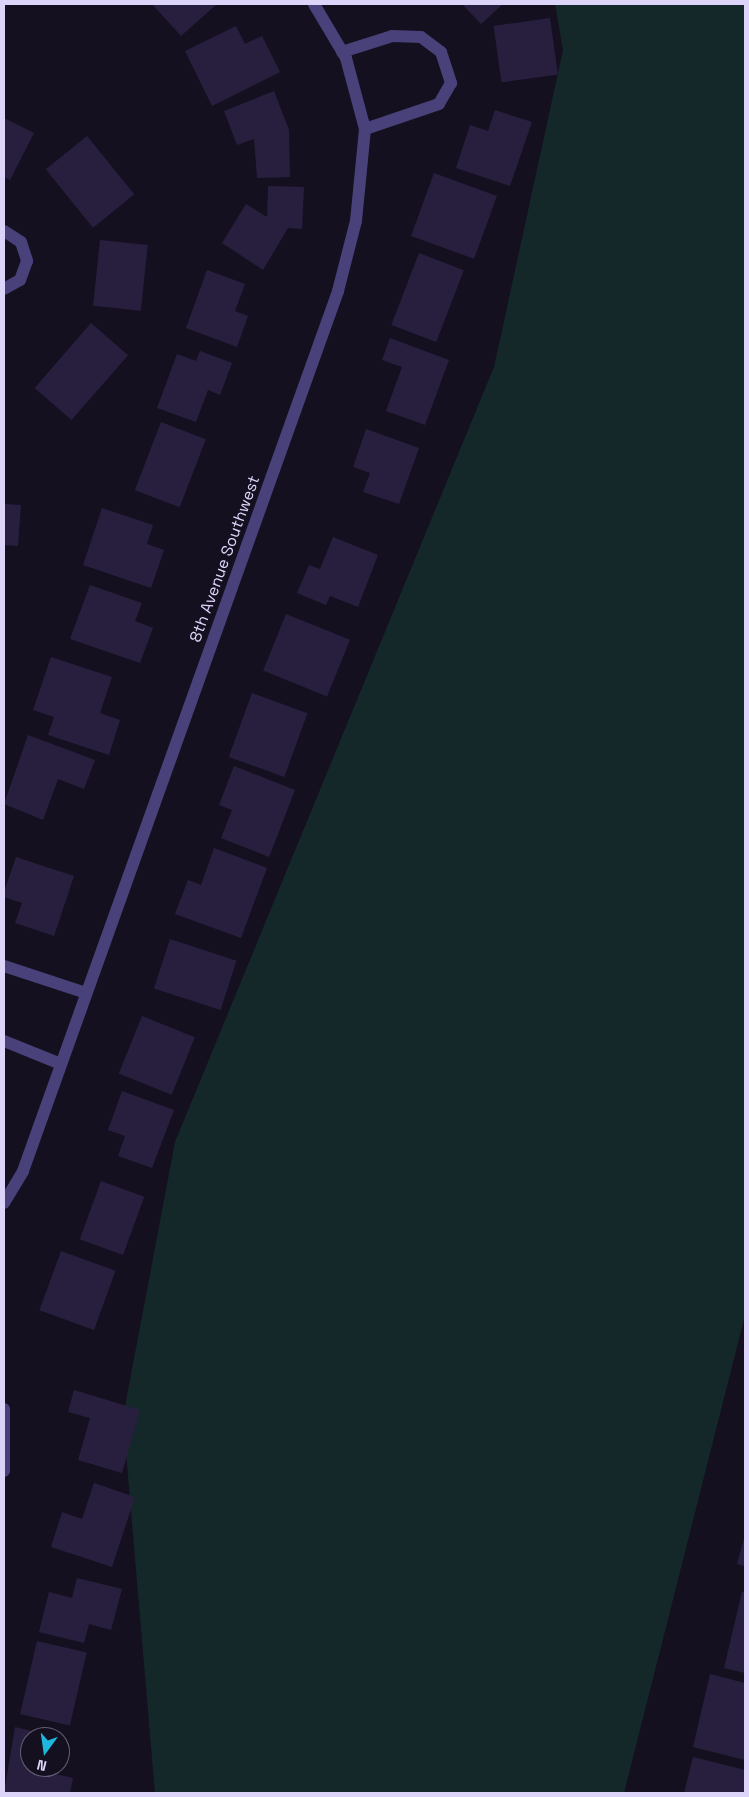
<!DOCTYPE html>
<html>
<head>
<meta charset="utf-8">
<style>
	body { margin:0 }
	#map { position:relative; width:749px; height:1797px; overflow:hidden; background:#141020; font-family:"Space Grotesk",sans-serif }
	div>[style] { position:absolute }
	.green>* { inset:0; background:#142829 }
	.building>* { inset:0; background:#281f3f; transform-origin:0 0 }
	.street>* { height:12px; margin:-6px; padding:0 6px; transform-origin:6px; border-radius:6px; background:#494179 }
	span { translate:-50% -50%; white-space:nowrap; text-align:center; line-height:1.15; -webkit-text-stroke:5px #141020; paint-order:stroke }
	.street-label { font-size:16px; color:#ddd5f9 }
	.frame { position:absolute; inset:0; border:5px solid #ddd5f9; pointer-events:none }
	.north { position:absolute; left:20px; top:1727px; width:50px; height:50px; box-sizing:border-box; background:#141020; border:1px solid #645f77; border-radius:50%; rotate:194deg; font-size:14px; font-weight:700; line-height:20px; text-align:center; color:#ddd5f9 }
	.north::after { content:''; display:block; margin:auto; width:18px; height:22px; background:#1eb7dd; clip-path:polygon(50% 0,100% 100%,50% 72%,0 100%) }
</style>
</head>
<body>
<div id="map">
	<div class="green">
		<div style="clip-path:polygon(555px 4px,745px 4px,745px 1315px,624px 1793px,155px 1793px,123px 1417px,175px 1142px,494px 367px,563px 50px)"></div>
	</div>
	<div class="building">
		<div style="clip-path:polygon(152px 4px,217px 4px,181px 36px)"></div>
		<div style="clip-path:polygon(462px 4px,503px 4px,481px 24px)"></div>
		<div style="left:550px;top:18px;width:57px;height:57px;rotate:82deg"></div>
		<div style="clip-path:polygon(236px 26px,245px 44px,262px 36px,280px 72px,212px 106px,185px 51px)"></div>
		<div style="clip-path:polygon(274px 91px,289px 130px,290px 177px,257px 178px,254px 139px,237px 145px,224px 111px)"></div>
		<div style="clip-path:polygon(495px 110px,532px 122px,510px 186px,456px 168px,470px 125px,488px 131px)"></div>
		<div style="clip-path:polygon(4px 118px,34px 133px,10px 180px,4px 177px)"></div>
		<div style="left:87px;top:136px;width:75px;height:53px;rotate:51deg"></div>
		<div style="left:434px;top:173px;width:67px;height:67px;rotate:20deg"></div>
		<div style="clip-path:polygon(268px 186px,304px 187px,302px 229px,288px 228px,263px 270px,222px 243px,246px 204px,267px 217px)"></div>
		<div style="left:100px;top:240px;width:48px;height:66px;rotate:6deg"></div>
		<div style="left:419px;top:253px;width:48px;height:77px;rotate:21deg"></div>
		<div style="clip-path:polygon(207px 270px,245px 284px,235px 311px,248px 316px,237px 347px,186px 328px)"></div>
		<div style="left:91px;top:323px;width:49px;height:86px;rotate:41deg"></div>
		<div style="clip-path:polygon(390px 338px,449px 360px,425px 425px,386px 411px,402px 367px,382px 360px)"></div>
		<div style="clip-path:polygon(200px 351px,232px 363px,220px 395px,208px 390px,196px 422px,157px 408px,177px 354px,196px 361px)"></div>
		<div style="left:161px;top:422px;width:48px;height:73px;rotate:21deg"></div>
		<div style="clip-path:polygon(366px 429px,419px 448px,399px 504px,363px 492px,370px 473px,353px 467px)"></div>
		<div style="clip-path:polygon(4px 504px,21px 505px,18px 546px,4px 545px)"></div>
		<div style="clip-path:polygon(102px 508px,153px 525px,147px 544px,164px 550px,151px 588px,83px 565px)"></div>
		<div style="clip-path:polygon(333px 537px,378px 555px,358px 607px,330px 596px,326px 605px,297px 593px,309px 565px,320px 569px)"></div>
		<div style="clip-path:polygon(90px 585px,142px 603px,135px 621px,153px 628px,140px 663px,70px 639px)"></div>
		<div style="left:286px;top:614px;width:69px;height:61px;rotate:22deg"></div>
		<div style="clip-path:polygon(51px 657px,112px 677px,100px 713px,120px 720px,109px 755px,48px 735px,54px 717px,33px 710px)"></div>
		<div style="left:252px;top:693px;width:59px;height:68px;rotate:20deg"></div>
		<div style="clip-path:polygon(28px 735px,95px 760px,84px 789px,58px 779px,43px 820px,4px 804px)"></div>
		<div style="clip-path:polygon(234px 766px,295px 790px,269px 857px,221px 838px,232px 810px,219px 805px)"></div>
		<div style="clip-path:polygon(214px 848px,267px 868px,241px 938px,175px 914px,188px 880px,201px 885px)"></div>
		<div style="clip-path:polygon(16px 857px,74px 876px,54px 936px,15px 923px,22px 903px,4px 897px,4px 892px)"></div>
		<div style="left:170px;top:939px;width:70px;height:52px;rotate:18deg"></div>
		<div style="left:142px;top:1016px;width:57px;height:62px;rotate:22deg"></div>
		<div style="clip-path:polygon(122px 1091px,174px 1110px,152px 1168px,118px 1156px,125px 1136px,108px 1130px)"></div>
		<div style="left:101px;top:1181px;width:46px;height:62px;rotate:20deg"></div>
		<div style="left:61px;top:1251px;width:58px;height:63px;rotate:20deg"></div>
		<div style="clip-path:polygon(74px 1390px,140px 1410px,122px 1473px,78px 1460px,90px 1418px,68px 1412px)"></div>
		<div style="clip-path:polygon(94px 1483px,135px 1497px,112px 1567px,51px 1547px,62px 1512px,82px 1519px)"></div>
		<div style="clip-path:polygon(745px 1535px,745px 1566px,737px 1564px)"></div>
		<div style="clip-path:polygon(77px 1578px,122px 1589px,111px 1630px,89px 1624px,84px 1643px,39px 1632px,49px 1592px,72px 1598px)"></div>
		<div style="clip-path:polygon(742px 1592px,745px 1592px,745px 1673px,724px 1668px)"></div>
		<div style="left:37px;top:1641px;width:51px;height:75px;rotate:13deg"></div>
		<div style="clip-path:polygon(710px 1674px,745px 1683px,745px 1760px,693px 1747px)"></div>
		<div style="clip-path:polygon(15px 1727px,53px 1736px,30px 1737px,30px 1767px,52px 1767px,51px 1773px,73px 1778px,70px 1793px,4px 1793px)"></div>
		<div style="clip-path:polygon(693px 1757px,745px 1770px,745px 1793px,684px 1793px)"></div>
	</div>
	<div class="street">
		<div style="left:342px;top:52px;width:52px;rotate:-17.7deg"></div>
		<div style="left:392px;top:36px;width:29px;rotate:2deg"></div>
		<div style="left:421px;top:37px;width:25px;rotate:37deg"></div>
		<div style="left:441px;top:52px;width:33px;rotate:72deg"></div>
		<div style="left:451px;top:83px;width:24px;rotate:120deg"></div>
		<div style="left:439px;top:104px;width:78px;rotate:161.3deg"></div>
		<div style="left:4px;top:231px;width:20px;rotate:33deg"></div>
		<div style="left:21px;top:242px;width:20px;rotate:72deg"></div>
		<div style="left:27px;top:261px;width:20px;rotate:110deg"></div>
		<div style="left:20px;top:280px;width:18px;rotate:151deg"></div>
		<div style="left:4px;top:966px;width:86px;rotate:18.2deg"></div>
		<div style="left:4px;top:1041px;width:61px;rotate:22deg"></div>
		<div style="left:4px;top:1203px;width:37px;rotate:-59deg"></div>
		<div style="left:23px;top:1171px;width:935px;rotate:-70.3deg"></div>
		<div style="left:338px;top:291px;width:72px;rotate:-75.6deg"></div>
		<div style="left:356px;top:221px;width:92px;rotate:-84.4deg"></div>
		<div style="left:365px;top:129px;width:73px;rotate:-105deg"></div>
		<div style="left:346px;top:58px;width:63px;rotate:-120.7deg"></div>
		<div style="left:4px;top:1409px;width:62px;rotate:90deg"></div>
	</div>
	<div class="street-label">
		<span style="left:225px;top:559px;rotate:-70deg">8th Avenue Southwest</span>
	</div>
	<div class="frame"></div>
	<div class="north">N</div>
</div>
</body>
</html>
